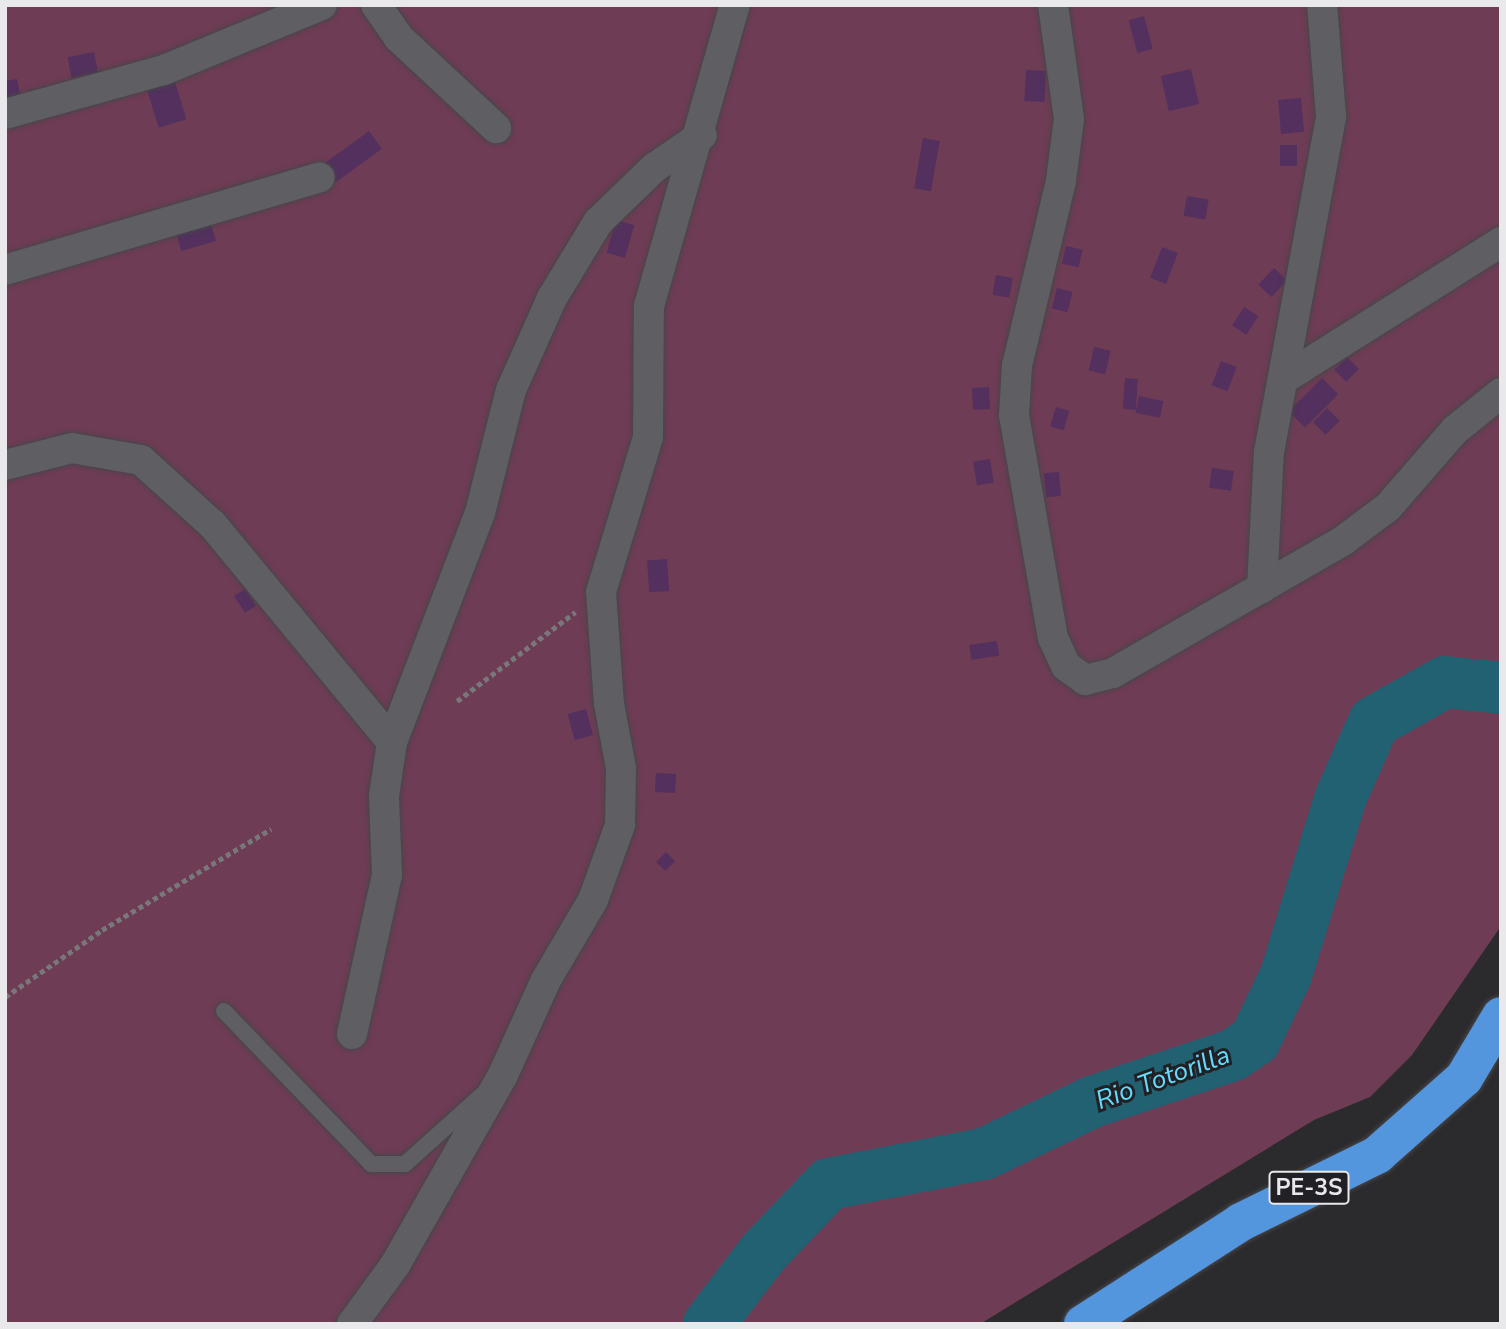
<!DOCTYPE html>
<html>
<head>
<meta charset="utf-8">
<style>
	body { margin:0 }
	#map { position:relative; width:1506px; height:1329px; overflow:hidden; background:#2b2b2e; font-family:"Nunito Sans",sans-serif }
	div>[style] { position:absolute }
	.green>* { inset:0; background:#6f3c55 }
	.river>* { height:52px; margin:-26px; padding:0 26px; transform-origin:26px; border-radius:26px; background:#216172 }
	.building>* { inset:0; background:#53305e; transform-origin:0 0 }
	.path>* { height:4.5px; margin-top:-2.25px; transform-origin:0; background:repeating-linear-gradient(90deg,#78787b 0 5px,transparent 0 8.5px) }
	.roads { filter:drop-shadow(0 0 2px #46464a) drop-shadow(0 0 2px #46464a) }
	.lane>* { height:16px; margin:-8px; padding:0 8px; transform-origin:8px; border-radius:8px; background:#5f5f63 }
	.street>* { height:30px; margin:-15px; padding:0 15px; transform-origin:15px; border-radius:15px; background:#5f5f63 }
	.highway>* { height:38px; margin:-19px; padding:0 19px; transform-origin:19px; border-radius:19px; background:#5396de }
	span { translate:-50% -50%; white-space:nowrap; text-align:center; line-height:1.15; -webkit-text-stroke:6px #212125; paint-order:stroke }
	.shield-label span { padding:2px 5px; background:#212125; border:2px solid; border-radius:5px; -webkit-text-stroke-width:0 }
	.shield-label { font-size:23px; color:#e9e9ec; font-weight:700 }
	.water-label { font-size:26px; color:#63dbfc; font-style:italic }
	.frame { position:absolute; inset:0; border:7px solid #e9e9ec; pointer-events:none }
</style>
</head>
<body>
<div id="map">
	<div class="green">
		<div style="clip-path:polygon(5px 5px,1501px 5px,1501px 926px,1412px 1055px,1370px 1097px,1314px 1120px,980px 1324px,5px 1324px)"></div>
	</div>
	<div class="river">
		<div style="left:709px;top:1324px;width:89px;rotate:-52.7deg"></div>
		<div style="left:763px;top:1253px;width:95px;rotate:-46.3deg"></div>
		<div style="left:829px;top:1184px;width:158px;rotate:-11deg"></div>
		<div style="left:984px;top:1154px;width:120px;rotate:-25.7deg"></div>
		<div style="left:1092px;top:1102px;width:149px;rotate:-18.4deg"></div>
		<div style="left:1233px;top:1055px;width:27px;rotate:-34deg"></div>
		<div style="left:1255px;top:1040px;width:72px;rotate:-64.5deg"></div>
		<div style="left:1286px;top:975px;width:184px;rotate:-72.9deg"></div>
		<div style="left:1340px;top:799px;width:84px;rotate:-66.2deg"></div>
		<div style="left:1374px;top:722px;width:81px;rotate:-29.4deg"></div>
		<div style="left:1445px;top:682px;width:56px;rotate:6.1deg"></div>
	</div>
	<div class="building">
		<div style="left:1144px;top:16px;width:34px;height:16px;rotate:75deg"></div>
		<div style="left:94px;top:52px;width:21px;height:27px;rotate:79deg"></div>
		<div style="left:1191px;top:69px;width:36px;height:31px;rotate:77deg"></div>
		<div style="left:1026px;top:70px;width:20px;height:31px;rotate:3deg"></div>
		<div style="clip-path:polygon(17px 79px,22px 104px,5px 108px,5px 81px)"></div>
		<div style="left:175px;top:82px;width:39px;height:29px;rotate:73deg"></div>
		<div style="left:1301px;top:98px;width:34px;height:23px;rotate:85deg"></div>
		<div style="left:369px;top:131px;width:22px;height:57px;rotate:54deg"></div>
		<div style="left:923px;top:138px;width:17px;height:51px;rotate:10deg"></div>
		<div style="left:1280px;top:145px;width:17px;height:21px"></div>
		<div style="left:1187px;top:196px;width:22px;height:20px;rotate:10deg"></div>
		<div style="left:209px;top:217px;width:25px;height:36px;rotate:74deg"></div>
		<div style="left:616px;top:220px;width:19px;height:34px;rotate:16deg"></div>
		<div style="left:1066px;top:246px;width:17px;height:18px;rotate:13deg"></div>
		<div style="left:1162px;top:247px;width:17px;height:33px;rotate:21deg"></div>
		<div style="left:1274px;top:268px;width:18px;height:23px;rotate:43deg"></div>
		<div style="left:996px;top:275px;width:17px;height:20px;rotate:10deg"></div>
		<div style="left:1057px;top:288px;width:16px;height:21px;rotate:14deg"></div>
		<div style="left:1244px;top:307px;width:17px;height:22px;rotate:33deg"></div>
		<div style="left:1094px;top:347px;width:17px;height:24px;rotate:13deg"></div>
		<div style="left:1347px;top:357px;width:17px;height:18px;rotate:45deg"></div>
		<div style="left:1221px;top:361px;width:17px;height:26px;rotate:21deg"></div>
		<div style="left:1125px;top:378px;width:13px;height:31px;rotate:4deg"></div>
		<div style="left:1322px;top:378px;width:23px;height:47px;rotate:45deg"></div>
		<div style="left:989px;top:387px;width:22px;height:17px;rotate:87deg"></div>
		<div style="left:1139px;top:396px;width:25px;height:17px;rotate:12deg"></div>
		<div style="left:1056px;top:407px;width:14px;height:20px;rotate:17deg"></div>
		<div style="left:1327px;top:408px;width:18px;height:20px;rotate:45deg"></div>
		<div style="left:990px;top:459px;width:24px;height:17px;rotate:81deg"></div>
		<div style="left:1212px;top:468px;width:22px;height:20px;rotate:8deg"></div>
		<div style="left:1059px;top:472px;width:24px;height:15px;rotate:85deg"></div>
		<div style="left:667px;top:559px;width:32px;height:20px;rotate:86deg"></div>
		<div style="left:245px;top:589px;width:20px;height:13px;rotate:57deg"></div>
		<div style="left:997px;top:641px;width:15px;height:28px;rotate:82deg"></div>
		<div style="left:586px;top:709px;width:27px;height:19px;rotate:75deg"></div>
		<div style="left:656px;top:773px;width:20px;height:19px;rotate:3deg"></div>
		<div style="left:666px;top:852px;width:13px;height:14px;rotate:45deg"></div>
	</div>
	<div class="path">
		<div style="left:457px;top:701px;width:148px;rotate:-37deg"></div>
		<div style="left:5px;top:997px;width:118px;rotate:-34.6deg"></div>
		<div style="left:102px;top:930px;width:197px;rotate:-30.9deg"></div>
	</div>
	<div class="roads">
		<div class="lane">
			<div style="left:224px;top:1011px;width:212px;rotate:46.1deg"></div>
			<div style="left:371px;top:1164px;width:34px"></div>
			<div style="left:405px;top:1164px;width:103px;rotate:-41.9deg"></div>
		</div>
		<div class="street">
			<div style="left:376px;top:5px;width:39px;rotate:55deg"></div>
			<div style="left:398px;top:37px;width:134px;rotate:42.9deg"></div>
			<div style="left:1053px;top:5px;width:115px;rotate:82deg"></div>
			<div style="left:1069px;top:119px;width:63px;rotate:97.4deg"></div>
			<div style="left:1061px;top:181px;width:189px;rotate:103.4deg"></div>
			<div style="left:1017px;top:365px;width:50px;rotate:93.4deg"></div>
			<div style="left:1014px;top:415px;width:226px;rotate:80.1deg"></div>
			<div style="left:1053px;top:638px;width:31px;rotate:65deg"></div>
			<div style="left:1066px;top:666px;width:24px;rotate:36deg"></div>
			<div style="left:1085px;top:680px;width:29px;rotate:-14deg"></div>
			<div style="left:1113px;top:673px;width:267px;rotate:-29.9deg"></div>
			<div style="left:1344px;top:540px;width:55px;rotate:-36.9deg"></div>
			<div style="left:1388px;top:507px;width:102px;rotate:-49deg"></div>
			<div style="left:1455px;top:430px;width:59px;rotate:-38.8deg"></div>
			<div style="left:5px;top:114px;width:165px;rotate:-15.5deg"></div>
			<div style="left:164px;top:70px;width:171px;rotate:-22.4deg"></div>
			<div style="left:5px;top:270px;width:328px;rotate:-16.4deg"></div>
			<div style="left:1285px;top:378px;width:255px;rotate:-32.2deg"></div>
			<div style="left:5px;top:465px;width:69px;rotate:-14.2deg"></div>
			<div style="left:72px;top:448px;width:70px;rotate:9.9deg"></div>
			<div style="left:141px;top:460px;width:97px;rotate:42.1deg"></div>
			<div style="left:213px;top:525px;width:281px;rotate:50.5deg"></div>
			<div style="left:1262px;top:588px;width:136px;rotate:-87.1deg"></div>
			<div style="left:1269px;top:452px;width:342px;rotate:-79.5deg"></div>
			<div style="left:1331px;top:116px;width:111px;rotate:-94.6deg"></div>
			<div style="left:352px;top:1034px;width:163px;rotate:-77.6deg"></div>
			<div style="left:387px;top:875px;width:79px;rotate:-92.2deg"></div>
			<div style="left:384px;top:796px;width:55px;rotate:-81.6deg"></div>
			<div style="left:392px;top:742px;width:245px;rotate:-69deg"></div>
			<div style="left:480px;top:513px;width:127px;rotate:-75.9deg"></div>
			<div style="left:511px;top:390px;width:101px;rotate:-66deg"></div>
			<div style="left:552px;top:298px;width:89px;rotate:-58.8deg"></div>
			<div style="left:598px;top:222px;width:78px;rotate:-44deg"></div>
			<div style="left:654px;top:168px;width:58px;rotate:-34.5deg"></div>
			<div style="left:352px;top:1324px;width:73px;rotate:-53.9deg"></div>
			<div style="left:395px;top:1265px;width:216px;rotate:-60.4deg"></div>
			<div style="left:502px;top:1077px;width:107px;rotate:-65.6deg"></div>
			<div style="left:546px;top:980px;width:93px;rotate:-59.6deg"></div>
			<div style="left:593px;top:900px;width:80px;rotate:-70.2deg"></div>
			<div style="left:620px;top:825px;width:57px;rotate:-89deg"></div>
			<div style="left:621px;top:768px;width:65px;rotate:-100.6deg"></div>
			<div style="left:609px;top:704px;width:112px;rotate:-94.1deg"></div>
			<div style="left:601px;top:592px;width:162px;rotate:-73.1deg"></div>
			<div style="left:648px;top:437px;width:131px;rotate:-89.6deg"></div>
			<div style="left:649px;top:306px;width:313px;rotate:-74.1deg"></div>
		</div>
		<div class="highway">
			<div style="left:1083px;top:1324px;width:188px;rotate:-32.8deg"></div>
			<div style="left:1241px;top:1222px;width:152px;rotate:-26.2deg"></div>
			<div style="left:1377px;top:1155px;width:116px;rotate:-41.5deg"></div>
			<div style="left:1464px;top:1078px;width:72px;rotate:-59.2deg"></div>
		</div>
	</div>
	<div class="shield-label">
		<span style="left:1309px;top:1188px">PE-3S</span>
	</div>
	<div class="water-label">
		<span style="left:1163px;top:1078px;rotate:-20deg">Rio Totorilla</span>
	</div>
	<div class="frame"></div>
</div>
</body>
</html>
